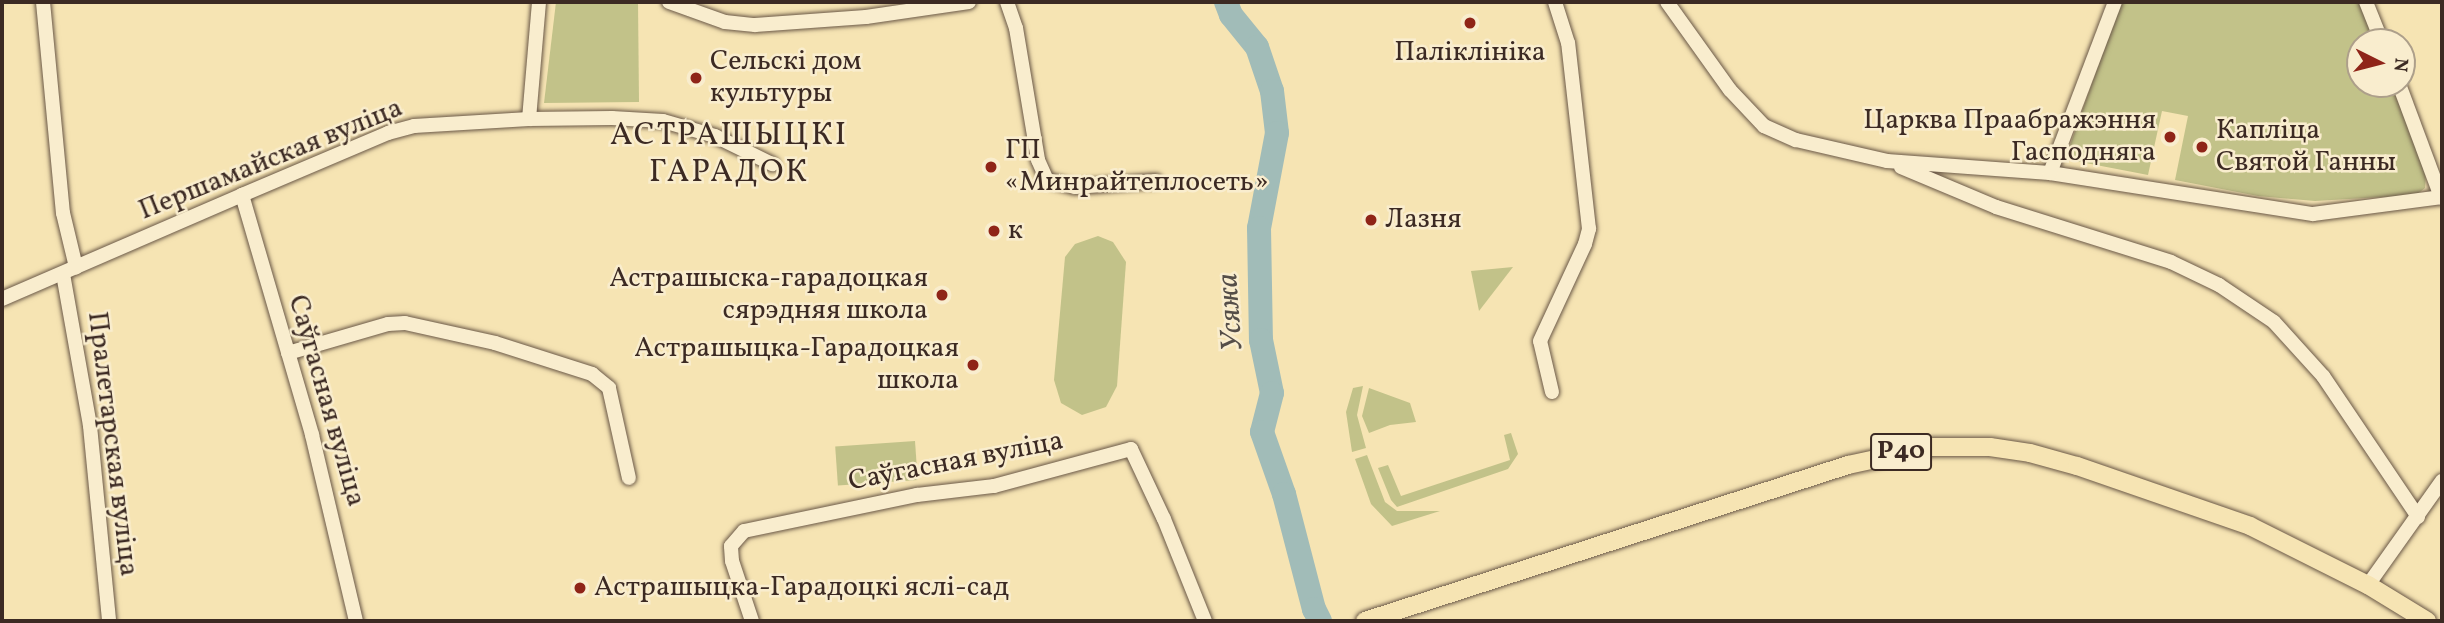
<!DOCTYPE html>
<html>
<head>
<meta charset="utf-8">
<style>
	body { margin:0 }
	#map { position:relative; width:2444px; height:623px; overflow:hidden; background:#f6e4b3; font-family:Vollkorn,serif }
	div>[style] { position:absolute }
	.green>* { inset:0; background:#c2c289; transform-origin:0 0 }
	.river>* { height:24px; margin:-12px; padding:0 12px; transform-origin:12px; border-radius:12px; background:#a1bcb8 }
	.roads { filter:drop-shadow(0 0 2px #6a5847) drop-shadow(0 0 2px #6a5847) }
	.minor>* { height:14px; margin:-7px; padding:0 7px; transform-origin:7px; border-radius:7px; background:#f9edce }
	.major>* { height:18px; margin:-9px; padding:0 9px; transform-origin:9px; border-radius:9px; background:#f6e4b3 }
	.dots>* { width:19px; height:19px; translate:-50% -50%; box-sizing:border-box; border:4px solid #f9edce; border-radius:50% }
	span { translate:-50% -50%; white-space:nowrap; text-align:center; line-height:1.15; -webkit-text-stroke:5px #f9edce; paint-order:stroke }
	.shield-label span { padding:2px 5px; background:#f9edce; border:2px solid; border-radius:5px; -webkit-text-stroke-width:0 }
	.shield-label { font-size:26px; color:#3c2a23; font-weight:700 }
	.poi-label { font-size:28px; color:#3c2a23 }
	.left { translate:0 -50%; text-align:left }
	.right { translate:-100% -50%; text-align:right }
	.street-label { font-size:28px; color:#3c2a23 }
	.water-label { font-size:30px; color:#554e48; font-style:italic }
	.quarter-label { font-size:32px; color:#3c2a23; letter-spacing:2px }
	.frame { position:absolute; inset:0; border:4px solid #3c2a23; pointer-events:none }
	.north { position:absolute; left:2346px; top:28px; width:70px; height:70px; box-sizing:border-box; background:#f9edce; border:2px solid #ad9f8a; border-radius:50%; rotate:96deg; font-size:19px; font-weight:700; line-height:28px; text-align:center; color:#3c2a23 }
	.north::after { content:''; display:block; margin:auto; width:24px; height:32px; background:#8f2418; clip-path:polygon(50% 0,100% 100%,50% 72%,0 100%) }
</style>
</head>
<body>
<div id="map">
	<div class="green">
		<div style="clip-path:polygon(556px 2px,638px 2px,639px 102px,544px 103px)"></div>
		<div style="clip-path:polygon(2121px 2px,2359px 2px,2374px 42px,2360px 42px,2360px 84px,2391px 84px,2426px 172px,2425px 188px,2416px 195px,2315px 201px,2258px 196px,2175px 180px,2188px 116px,2162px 111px,2148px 175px,2065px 159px)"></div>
		<div style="clip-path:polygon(1098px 236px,1113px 242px,1126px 262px,1117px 386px,1106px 407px,1082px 415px,1061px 403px,1054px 380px,1065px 257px,1075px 244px)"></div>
		<div style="clip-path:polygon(1513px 267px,1479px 311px,1471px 271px)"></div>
		<div style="clip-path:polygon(1363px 386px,1357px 415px,1366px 448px,1352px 452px,1346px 412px,1353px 388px)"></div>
		<div style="clip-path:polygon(1369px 388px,1410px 403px,1416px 422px,1390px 425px,1369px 433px,1362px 416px)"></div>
		<div style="clip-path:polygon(1511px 433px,1518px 454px,1508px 469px,1397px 507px,1391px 500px,1378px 468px,1388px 465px,1401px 496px,1510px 460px,1504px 435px)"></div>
		<div style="left:915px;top:441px;width:39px;height:80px;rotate:86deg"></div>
		<div style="clip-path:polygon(1367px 455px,1385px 502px,1397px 511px,1440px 511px,1392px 526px,1371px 504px,1355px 459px)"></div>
	</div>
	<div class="river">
		<div style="left:1226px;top:2px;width:14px;rotate:69deg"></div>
		<div style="left:1231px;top:15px;width:41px;rotate:50.9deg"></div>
		<div style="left:1257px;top:47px;width:46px;rotate:71.2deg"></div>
		<div style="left:1272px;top:91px;width:42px;rotate:83.2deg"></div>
		<div style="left:1277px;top:133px;width:97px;rotate:100.7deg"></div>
		<div style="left:1259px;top:228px;width:112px;rotate:89deg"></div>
		<div style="left:1261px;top:340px;width:54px;rotate:78.3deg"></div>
		<div style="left:1272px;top:393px;width:40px;rotate:104.4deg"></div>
		<div style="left:1262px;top:432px;width:66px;rotate:70.5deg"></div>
		<div style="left:1284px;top:494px;width:119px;rotate:75.4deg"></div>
		<div style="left:1314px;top:609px;width:13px;rotate:63deg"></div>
	</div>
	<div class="roads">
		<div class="minor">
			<div style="left:43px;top:2px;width:212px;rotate:84.6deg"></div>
			<div style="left:63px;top:213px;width:56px;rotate:76.5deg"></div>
			<div style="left:669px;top:2px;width:59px;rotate:19.7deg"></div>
			<div style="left:725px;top:22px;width:30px;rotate:6deg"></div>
			<div style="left:755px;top:25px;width:111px;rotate:-4.1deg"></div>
			<div style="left:866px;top:17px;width:104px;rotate:-8.3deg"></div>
			<div style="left:1007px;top:2px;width:28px;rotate:71deg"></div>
			<div style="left:1016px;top:28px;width:134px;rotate:80.5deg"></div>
			<div style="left:1038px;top:160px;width:22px;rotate:66deg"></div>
			<div style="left:1047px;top:180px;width:29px;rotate:14deg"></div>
			<div style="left:1075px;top:187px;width:81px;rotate:-4.2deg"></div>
			<div style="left:1667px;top:2px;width:108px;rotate:54.4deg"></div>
			<div style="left:1730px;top:90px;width:50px;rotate:46.6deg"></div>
			<div style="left:1764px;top:126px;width:35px;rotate:24deg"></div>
			<div style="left:1796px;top:140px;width:93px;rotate:13deg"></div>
			<div style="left:1887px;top:161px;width:163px;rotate:4.2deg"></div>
			<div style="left:2050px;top:173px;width:266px;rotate:8.9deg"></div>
			<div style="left:2313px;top:214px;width:130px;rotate:-7.5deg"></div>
			<div style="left:2366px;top:2px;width:43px;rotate:68.2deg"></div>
			<div style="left:2399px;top:84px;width:121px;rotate:69.6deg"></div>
			<div style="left:529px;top:119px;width:117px;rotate:-85.1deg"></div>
			<div style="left:1901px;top:167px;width:103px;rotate:22.8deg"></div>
			<div style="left:1996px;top:207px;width:183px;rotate:17.4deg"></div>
			<div style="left:2171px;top:262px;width:53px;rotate:25.6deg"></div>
			<div style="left:2219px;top:285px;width:66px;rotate:33.9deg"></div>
			<div style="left:2274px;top:322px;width:73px;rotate:47.8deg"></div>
			<div style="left:2323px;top:376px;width:170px;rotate:56deg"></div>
			<div style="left:2050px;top:173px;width:183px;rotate:-69.2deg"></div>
			<div style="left:242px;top:195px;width:250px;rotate:73.7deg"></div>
			<div style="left:312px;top:435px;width:191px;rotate:76.7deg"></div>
			<div style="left:63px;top:274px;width:154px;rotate:79.9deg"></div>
			<div style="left:90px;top:426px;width:196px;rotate:84.4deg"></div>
			<div style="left:2px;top:299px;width:262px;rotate:-23.4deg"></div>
			<div style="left:242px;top:195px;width:159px;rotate:-23deg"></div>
			<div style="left:388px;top:133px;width:27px;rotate:-15deg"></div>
			<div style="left:414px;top:126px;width:115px;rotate:-3.5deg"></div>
			<div style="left:529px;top:119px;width:83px;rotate:-0.7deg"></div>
			<div style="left:612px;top:118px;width:51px;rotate:3.4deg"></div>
			<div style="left:663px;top:121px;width:54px;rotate:16.1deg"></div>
			<div style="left:715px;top:136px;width:64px;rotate:26.2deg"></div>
			<div style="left:288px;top:353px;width:104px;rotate:-16.2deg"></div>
			<div style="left:388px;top:324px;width:17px;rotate:-3deg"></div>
			<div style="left:405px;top:323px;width:92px;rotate:12.5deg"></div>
			<div style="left:495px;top:343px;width:102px;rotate:17.7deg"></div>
			<div style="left:592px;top:374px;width:22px;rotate:39deg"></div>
			<div style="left:609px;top:388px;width:92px;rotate:77.5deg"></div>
			<div style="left:1552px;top:392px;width:52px;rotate:-103.2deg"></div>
			<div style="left:1540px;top:341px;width:107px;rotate:-65.1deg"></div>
			<div style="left:1585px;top:244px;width:16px;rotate:-75deg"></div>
			<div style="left:1589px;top:229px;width:187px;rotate:-96.4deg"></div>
			<div style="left:1568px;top:43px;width:43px;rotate:-107.6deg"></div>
			<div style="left:2368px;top:585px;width:128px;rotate:-54.6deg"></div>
			<div style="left:752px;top:621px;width:63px;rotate:-108.4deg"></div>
			<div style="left:732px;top:561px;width:15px;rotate:-94deg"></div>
			<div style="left:731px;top:546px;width:20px;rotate:-49deg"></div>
			<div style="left:744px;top:531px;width:177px;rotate:-11.8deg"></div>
			<div style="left:917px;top:495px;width:78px;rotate:-6.7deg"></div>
			<div style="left:994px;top:486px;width:142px;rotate:-15.1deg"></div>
			<div style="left:1131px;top:449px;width:77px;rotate:64.8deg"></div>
			<div style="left:1164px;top:519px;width:110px;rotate:68.1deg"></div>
		</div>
		<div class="major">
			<div style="left:1365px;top:621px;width:508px;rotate:-17.9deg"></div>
			<div style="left:1848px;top:465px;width:85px;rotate:-12.2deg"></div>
			<div style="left:1931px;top:447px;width:59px"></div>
			<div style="left:1990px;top:447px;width:40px;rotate:8.5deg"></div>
			<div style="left:2030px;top:453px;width:49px;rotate:15.5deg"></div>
			<div style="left:2077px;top:466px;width:183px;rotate:19.1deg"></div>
			<div style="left:2250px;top:526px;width:132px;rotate:26.6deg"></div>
			<div style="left:2368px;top:585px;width:69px;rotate:31.4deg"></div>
		</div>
	</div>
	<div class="dots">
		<div style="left:1470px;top:23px;background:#8f2418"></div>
		<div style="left:696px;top:78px;background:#8f2418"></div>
		<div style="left:2170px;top:137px;background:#8f2418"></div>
		<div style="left:2202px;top:147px;background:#8f2418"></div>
		<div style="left:991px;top:167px;background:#8f2418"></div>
		<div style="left:1371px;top:220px;background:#8f2418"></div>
		<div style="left:994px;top:231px;background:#8f2418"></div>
		<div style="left:942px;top:295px;background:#8f2418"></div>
		<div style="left:973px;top:365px;background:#8f2418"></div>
		<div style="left:580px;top:588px;background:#8f2418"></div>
	</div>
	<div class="shield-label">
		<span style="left:1901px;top:452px">Р40</span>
	</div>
	<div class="poi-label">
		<span style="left:1470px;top:53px">Паліклініка</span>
		<span class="left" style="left:710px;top:78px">Сельскі дом<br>культуры</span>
		<span class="right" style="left:2156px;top:137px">Царква Праабражэння<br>Гасподняга</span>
		<span class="left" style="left:2216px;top:147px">Капліца<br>Святой Ганны</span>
		<span class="left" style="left:1005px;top:167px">ГП<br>«Минрайтеплосеть»</span>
		<span class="left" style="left:1385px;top:220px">Лазня</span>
		<span class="left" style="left:1008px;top:231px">к</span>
		<span class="right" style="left:928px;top:295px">Астрашыска-гарадоцкая<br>сярэдняя школа</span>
		<span class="right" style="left:959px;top:365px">Астрашыцка-Гарадоцкая<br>школа</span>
		<span class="left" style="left:594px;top:588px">Астрашыцка-Гарадоцкі яслі-сад</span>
	</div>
	<div class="street-label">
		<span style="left:271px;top:160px;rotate:-22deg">Першамайская вуліца</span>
		<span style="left:326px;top:401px;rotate:74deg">Саўгасная вуліца</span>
		<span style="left:112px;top:444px;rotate:83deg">Пралетарская вуліца</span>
		<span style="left:956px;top:462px;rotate:-11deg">Саўгасная вуліца</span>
	</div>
	<div class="water-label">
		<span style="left:1231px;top:312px;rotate:-94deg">Усяжа</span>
	</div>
	<div class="quarter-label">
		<span style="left:729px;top:155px">АСТРАШЫЦКІ<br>ГАРАДОК</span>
	</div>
	<div class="frame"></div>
	<div class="north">N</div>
</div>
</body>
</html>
